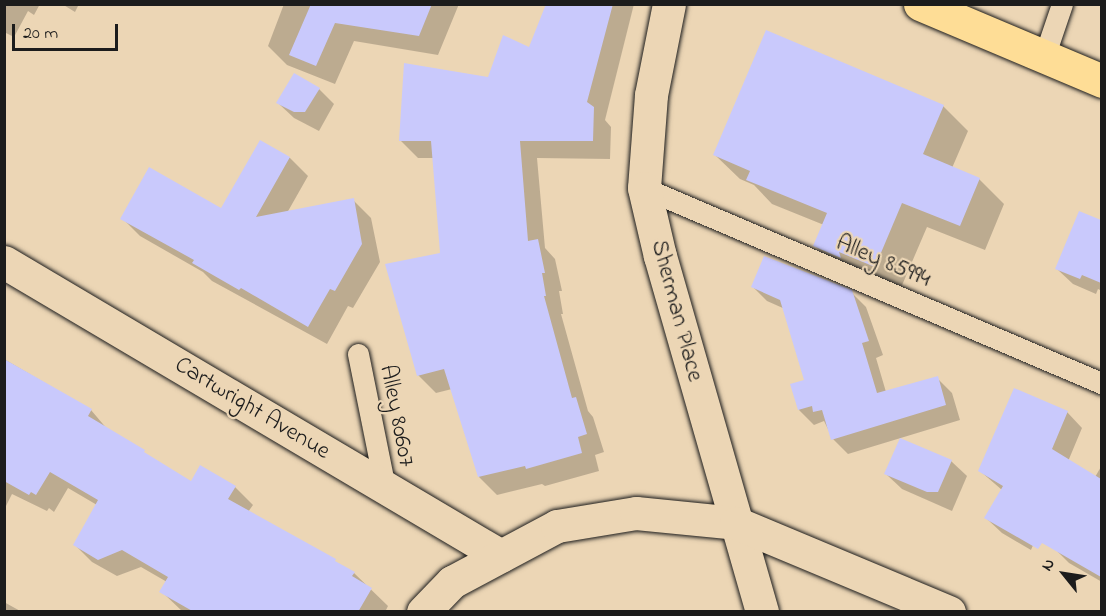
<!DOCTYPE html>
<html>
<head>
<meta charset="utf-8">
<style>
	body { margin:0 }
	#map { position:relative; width:1106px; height:616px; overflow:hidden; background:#ecd6b5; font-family:"Indie Flower",sans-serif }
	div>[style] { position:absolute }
	.shadow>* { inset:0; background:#0003 }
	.building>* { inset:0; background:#c9c9fc }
	.roads { filter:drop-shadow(0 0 2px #1c1c1c) drop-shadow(0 0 2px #1c1c1c) }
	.service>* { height:21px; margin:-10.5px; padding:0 10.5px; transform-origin:10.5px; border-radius:10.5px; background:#ecd6b5 }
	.minor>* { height:33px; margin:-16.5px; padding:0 16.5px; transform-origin:16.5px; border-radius:16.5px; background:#ecd6b5 }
	.primary>* { height:33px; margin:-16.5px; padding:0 16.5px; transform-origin:16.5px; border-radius:16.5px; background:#fedd96 }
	span { translate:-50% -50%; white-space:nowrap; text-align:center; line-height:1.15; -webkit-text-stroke:4.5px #ecd6b5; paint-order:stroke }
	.street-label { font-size:24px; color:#1c1c1c }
	.frame { position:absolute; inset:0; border:6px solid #1c1c1c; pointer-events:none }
	.north { position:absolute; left:1034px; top:544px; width:60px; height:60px; -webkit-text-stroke:4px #ecd6b5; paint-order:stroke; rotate:300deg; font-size:16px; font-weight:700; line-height:24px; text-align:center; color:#1c1c1c }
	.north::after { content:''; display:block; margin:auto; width:21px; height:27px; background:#1c1c1c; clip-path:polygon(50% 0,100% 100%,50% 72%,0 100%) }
	.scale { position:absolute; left:12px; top:24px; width:106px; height:27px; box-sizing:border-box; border:3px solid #1c1c1c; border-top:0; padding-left:8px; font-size:18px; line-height:21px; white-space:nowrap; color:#1c1c1c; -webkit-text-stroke:4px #ecd6b5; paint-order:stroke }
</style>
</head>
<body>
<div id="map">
	<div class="shadow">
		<div style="clip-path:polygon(4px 4px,40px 4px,34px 15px,28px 11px,14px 37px,4px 32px)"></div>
		<div style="clip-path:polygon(62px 4px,79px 4px,75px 12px)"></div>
		<div style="clip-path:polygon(284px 4px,459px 4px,438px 55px,354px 41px,335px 84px,287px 65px,268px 46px)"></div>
		<div style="clip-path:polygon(548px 4px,634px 4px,605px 120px,611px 127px,610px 159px,537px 158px,545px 248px,555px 259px,562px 291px,559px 291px,563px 314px,561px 314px,588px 411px,593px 417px,604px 452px,595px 455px,599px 471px,545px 486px,542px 484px,497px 495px,479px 477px,452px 389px,436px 393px,418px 375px,442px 254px,434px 158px,418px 158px,400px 140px,529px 49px)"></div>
		<div style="clip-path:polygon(319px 89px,334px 104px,319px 131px,294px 118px,278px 103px)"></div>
		<div style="clip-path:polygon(943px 106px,968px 131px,952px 168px,979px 179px,1004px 204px,985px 250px,927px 227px,900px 290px,839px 270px,815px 246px,824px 225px,772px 204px,754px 185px,740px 179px,715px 155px)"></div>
		<div style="clip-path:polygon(260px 142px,290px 158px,308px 176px,287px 213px,353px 200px,371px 218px,380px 262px,353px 308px,348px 306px,327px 344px,212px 281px,203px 272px,140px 236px,122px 218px,221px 210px)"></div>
		<div style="clip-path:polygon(1077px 221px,1102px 231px,1102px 291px,1098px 289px,1096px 294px,1073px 284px,1057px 269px)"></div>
		<div style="clip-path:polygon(752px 286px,851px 292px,866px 307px,883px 355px,876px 358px,886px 392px,937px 378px,952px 393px,960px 420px,848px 454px,833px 439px,824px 421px,814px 425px,799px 410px,806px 381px,785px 309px,767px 301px)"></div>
		<div style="clip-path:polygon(4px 359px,91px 410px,108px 430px,191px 483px,235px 487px,253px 505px,248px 512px,354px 573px,388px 606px,385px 612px,183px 612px,161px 591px,167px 582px,141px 567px,117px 576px,92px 562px,75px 545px,97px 505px,68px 488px,54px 512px,49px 508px,47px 511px,12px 494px,4px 510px)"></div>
		<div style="clip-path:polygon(1067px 412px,1082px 428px,1031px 550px,1002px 533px,986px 518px,1002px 490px,980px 471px)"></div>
		<div style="clip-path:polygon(951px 461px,967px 476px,952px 511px,902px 489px,886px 474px)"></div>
		<div style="clip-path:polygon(1102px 465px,1102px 582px,1069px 563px,1054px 548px)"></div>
		<div style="clip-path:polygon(4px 602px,22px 612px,4px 612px)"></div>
	</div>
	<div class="building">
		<div style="clip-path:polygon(311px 4px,432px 4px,419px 36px,335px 23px,316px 66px,289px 55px)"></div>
		<div style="clip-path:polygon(546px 4px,613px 4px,587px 102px,594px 107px,593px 141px,520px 141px,528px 241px,538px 239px,545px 273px,542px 273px,546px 296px,544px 296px,572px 398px,576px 397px,587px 434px,578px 437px,582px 453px,526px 469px,525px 466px,478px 477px,444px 369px,417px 376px,385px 264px,440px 253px,431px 141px,399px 141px,404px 63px,488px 77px,503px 35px,529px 47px)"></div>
		<div style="clip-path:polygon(766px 30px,944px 105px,923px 154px,980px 178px,960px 226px,902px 203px,875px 267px,839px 252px,841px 258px,813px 246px,827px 213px,746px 180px,750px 171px,713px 155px)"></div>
		<div style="clip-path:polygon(294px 73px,320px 88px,305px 112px,294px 112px,276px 103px)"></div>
		<div style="clip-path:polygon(260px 140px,290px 157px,256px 217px,354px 198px,362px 244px,335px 291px,330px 289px,308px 327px,241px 288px,239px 290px,192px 263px,194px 260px,120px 219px,149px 167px,221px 208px)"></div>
		<div style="clip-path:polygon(1079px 211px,1101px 220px,1101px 283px,1082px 275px,1080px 279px,1055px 269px)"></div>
		<div style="clip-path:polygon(764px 256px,852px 290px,869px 341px,862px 343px,877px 393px,938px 376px,946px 405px,831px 440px,822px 410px,813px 412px,812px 406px,798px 410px,790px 384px,804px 380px,780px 300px,751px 287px)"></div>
		<div style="clip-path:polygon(4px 359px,92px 409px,88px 416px,145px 450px,144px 452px,191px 481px,200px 465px,236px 486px,228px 499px,336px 559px,335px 561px,355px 572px,352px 576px,372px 588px,358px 612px,194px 612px,159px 592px,168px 577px,122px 550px,98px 560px,73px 545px,98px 500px,50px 472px,36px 495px,31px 492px,29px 495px,4px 481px)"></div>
		<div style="clip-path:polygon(1014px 388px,1068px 411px,1052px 449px,1101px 479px,1101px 577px,1042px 543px,1038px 549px,984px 518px,1003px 486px,978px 471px)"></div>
		<div style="clip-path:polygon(900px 438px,952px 460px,938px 492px,927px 492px,884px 474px)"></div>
	</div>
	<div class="roads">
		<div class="service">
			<div style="left:1044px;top:57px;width:56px;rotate:-71.2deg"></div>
			<div style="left:644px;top:188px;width:498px;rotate:23.1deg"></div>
			<div style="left:358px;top:354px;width:137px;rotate:78.6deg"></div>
		</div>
		<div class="minor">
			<div style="left:669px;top:4px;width:93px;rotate:101.2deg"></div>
			<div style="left:651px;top:95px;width:93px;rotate:94.3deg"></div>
			<div style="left:644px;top:188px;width:70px;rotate:76.8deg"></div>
			<div style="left:660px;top:256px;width:370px;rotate:74deg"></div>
			<div style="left:4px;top:262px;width:577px;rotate:30.61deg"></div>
			<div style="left:423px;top:612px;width:42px;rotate:-46deg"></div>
			<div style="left:452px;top:582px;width:119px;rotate:-28.1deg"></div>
			<div style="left:557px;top:526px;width:80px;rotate:-9.3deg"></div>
			<div style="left:636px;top:513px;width:100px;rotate:5.7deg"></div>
			<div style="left:736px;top:523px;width:231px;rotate:22.7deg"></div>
		</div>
		<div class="primary">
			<div style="left:920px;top:4px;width:198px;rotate:22.9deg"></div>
		</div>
	</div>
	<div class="street-label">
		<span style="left:883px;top:262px;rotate:23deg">Alley 85994</span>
		<span style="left:676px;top:311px;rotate:75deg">Sherman Place</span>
		<span style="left:252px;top:409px;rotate:31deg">Cartwright Avenue</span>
		<span style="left:396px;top:416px;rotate:79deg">Alley 80607</span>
	</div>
	<div class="frame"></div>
	<div class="north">N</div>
	<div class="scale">20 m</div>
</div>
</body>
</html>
